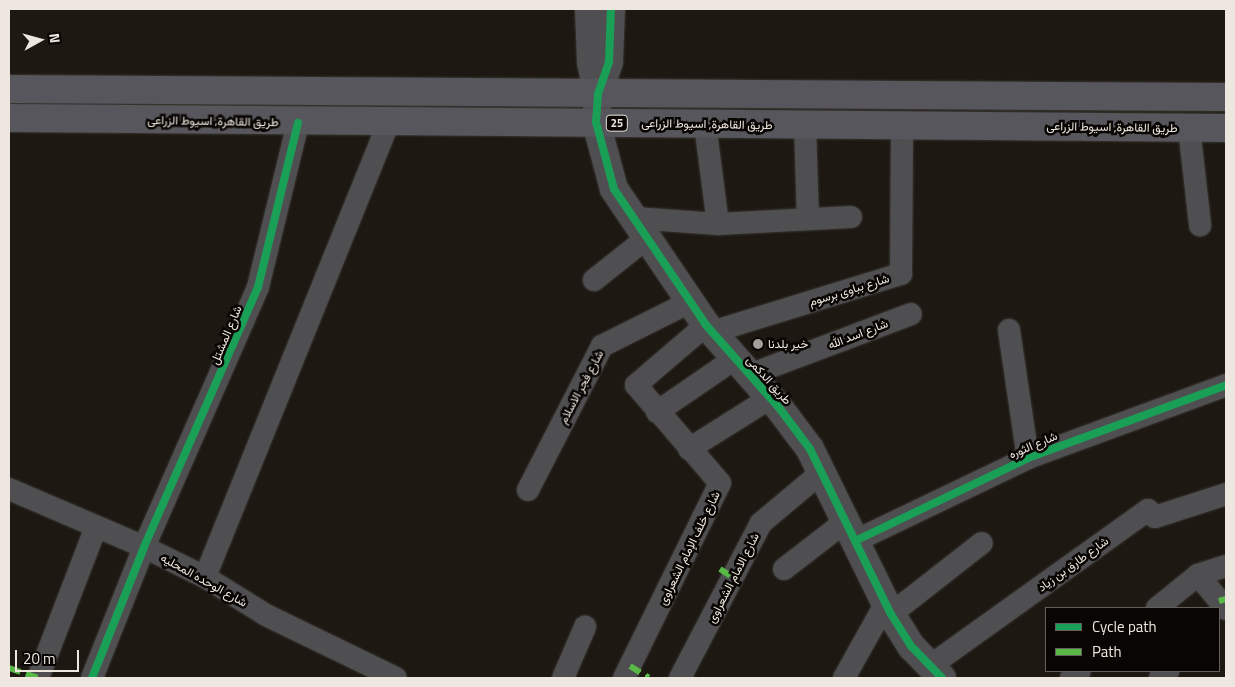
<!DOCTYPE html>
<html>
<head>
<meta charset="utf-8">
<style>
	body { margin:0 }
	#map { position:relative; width:1235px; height:687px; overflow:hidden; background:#1d1812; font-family:"Titillium Web",Vazirmatn,sans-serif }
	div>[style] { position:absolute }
	.roads { filter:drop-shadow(0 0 1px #393530) drop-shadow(0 0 1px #393530) }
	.minor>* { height:22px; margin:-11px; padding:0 11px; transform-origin:11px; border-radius:11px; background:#4f4f52 }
	.tertiary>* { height:28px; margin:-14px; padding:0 14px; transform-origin:14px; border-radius:14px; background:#4f4f52 }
	.trunk>* { height:28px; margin:-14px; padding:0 14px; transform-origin:14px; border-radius:14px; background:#56565c }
	.quiet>* { height:6px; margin-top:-3px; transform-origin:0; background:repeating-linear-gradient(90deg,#58b947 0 12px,transparent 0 18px) }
	.cycleway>* { height:8px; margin:-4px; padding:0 4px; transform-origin:4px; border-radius:4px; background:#1a9f57 }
	.dots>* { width:14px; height:14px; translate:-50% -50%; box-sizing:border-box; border:2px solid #080503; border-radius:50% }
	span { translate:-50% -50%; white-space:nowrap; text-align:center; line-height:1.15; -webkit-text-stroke:5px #080503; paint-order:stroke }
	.shield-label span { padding:1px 4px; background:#080503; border:1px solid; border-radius:4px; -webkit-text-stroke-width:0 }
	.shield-label { font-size:11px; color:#ede7df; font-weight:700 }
	.street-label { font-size:12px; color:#ede7df }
	.poi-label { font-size:12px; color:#ede7df }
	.left { translate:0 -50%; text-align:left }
	.frame { position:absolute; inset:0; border:10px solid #ede7df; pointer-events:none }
	.legend { position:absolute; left:1045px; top:607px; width:175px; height:65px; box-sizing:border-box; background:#080503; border:1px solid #645f5b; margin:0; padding:6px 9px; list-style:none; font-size:15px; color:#ede7df }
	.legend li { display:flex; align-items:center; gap:10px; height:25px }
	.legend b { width:25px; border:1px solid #645f5b }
	.north { position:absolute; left:15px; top:15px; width:50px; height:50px; -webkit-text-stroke:4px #080503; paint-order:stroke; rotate:83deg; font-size:14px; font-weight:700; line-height:20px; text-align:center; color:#ede7df }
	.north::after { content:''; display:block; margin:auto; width:18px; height:22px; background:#ede7df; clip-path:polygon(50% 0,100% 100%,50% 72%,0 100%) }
	.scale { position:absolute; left:15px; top:650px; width:64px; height:22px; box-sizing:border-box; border:2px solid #ede7df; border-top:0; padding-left:6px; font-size:15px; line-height:18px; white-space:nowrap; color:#ede7df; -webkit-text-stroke:4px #080503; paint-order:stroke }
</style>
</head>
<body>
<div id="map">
	<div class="roads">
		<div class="minor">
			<div style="left:705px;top:124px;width:101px;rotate:82.6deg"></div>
			<div style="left:805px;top:125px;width:94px;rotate:88.2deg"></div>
			<div style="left:1189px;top:128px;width:98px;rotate:83.5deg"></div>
			<div style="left:635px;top:218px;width:83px;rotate:4.1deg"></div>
			<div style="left:718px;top:224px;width:133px;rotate:-3deg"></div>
			<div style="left:594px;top:280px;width:68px;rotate:-38.4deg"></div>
			<div style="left:1009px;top:330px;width:129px;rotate:81.6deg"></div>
			<div style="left:712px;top:332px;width:198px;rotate:-17.1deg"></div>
			<div style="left:901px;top:274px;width:149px;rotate:-89.6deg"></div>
			<div style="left:749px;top:375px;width:173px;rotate:-20.6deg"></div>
			<div style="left:657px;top:412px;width:93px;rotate:-34.5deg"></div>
			<div style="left:689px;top:449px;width:96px;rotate:-32.2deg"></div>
			<div style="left:9px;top:489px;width:147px;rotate:23.2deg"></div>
			<div style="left:144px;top:547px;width:68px;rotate:26.2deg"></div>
			<div style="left:205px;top:577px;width:72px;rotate:31.9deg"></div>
			<div style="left:266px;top:615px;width:144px;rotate:25.9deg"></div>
			<div style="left:528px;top:490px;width:162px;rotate:-62.8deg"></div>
			<div style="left:602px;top:346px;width:98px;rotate:-26.6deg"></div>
			<div style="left:855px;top:541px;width:192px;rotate:-25.6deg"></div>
			<div style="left:1028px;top:458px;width:211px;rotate:-20.2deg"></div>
			<div style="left:784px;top:569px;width:78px;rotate:-37.7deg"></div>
			<div style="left:1198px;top:575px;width:44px;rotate:50.5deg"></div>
			<div style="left:205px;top:577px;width:492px;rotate:-68deg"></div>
			<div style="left:1157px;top:608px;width:53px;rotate:-38.8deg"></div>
			<div style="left:1198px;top:575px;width:29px;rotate:-18deg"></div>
			<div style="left:891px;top:614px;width:115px;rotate:-38deg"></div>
			<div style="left:930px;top:666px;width:268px;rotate:-35.6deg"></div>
			<div style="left:1148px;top:510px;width:10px;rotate:45deg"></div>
			<div style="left:1155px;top:517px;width:75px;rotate:-17.9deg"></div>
			<div style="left:38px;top:678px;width:162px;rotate:-69deg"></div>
			<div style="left:92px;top:678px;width:141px;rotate:-68.3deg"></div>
			<div style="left:144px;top:547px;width:284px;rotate:-66.3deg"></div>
			<div style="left:258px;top:287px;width:169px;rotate:-76.3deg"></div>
			<div style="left:563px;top:678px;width:56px;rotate:-66.7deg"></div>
			<div style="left:624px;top:678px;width:217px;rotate:-63.8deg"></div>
			<div style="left:720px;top:483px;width:129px;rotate:-130.6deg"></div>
			<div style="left:636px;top:385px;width:92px;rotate:-40.6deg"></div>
			<div style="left:680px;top:678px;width:175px;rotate:-62.4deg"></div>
			<div style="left:761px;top:523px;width:81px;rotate:-40deg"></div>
			<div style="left:844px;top:678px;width:86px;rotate:-60.8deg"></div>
			<div style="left:1071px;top:678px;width:11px;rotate:-38deg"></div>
			<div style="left:1160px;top:678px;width:11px;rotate:-41deg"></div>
		</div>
		<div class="tertiary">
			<div style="left:589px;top:9px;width:53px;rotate:87.8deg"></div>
			<div style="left:591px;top:62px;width:29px;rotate:78deg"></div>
			<div style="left:611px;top:9px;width:53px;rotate:92.2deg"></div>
			<div style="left:609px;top:62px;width:34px;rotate:109deg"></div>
			<div style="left:598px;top:94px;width:28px;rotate:94deg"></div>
			<div style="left:596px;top:122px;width:69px;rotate:75deg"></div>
			<div style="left:614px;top:189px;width:164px;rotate:55.9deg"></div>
			<div style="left:706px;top:325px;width:112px;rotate:48.6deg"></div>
			<div style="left:780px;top:409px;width:50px;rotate:53.1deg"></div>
			<div style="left:810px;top:449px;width:184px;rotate:63.9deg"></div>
			<div style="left:891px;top:614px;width:39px;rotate:58deg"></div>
			<div style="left:912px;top:647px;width:43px;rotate:45.9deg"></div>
		</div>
		<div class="trunk">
			<div style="left:9px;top:89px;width:1217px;rotate:0.38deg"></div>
			<div style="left:9px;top:118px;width:1217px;rotate:0.47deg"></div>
		</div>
	</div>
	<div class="quiet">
		<div style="left:720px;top:569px;width:17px;rotate:33deg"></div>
		<div style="left:1219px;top:601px;width:7px;rotate:-16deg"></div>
		<div style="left:630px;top:666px;width:22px;rotate:32deg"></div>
		<div style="left:9px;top:668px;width:31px;rotate:19deg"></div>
	</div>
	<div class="cycleway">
		<div style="left:611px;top:9px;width:53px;rotate:92.2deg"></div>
		<div style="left:609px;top:62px;width:34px;rotate:109deg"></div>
		<div style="left:598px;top:94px;width:28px;rotate:94deg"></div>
		<div style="left:596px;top:122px;width:69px;rotate:75deg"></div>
		<div style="left:614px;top:189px;width:164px;rotate:55.9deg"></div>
		<div style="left:706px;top:325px;width:112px;rotate:48.6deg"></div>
		<div style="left:780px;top:409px;width:50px;rotate:53.1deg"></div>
		<div style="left:810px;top:449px;width:184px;rotate:63.9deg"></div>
		<div style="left:891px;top:614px;width:39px;rotate:58deg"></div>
		<div style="left:912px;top:647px;width:43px;rotate:45.9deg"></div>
		<div style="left:855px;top:541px;width:192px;rotate:-25.6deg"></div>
		<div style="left:1028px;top:458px;width:211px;rotate:-20.2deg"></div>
		<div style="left:92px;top:678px;width:141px;rotate:-68.3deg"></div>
		<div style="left:144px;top:547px;width:284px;rotate:-66.3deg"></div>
		<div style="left:258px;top:287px;width:169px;rotate:-76.3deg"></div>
	</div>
	<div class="dots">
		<div style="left:758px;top:344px;background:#a49f97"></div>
	</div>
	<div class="shield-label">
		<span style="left:617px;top:123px">25</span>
	</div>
	<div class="street-label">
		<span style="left:213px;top:121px;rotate:1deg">طريق القاهرة, اسيوط الزراعى</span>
		<span style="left:707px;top:124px;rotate:1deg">طريق القاهرة, اسيوط الزراعى</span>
		<span style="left:1112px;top:127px;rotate:1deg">طريق القاهرة, اسيوط الزراعى</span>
		<span style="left:849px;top:290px;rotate:-17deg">شارع بباوى برسوم</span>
		<span style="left:858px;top:334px;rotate:-21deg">شارع اسد الله</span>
		<span style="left:226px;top:335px;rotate:-67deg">شارع المشتل</span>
		<span style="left:769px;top:380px;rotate:48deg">طريق الدكمى</span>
		<span style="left:581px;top:387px;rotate:-62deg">شارع فجر الاسلام</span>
		<span style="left:1033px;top:445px;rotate:-23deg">شارع الثوره</span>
		<span style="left:689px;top:548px;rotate:-64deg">شارع خلف الإمام الشعراوى</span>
		<span style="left:1073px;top:564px;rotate:-36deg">شارع طارق بن زياد</span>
		<span style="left:733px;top:578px;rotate:-63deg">شارع الامام الشعراوى</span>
		<span style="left:204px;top:580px;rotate:29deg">شارع الوحده المحليه</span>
	</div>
	<div class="poi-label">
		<span class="left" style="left:768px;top:344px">خير بلدنا</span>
	</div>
	<div class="frame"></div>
	<ul class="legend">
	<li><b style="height:6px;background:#1a9f57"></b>Cycle path</li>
	<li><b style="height:6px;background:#58b947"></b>Path</li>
	</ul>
	<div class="north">N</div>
	<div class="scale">20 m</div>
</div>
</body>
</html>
